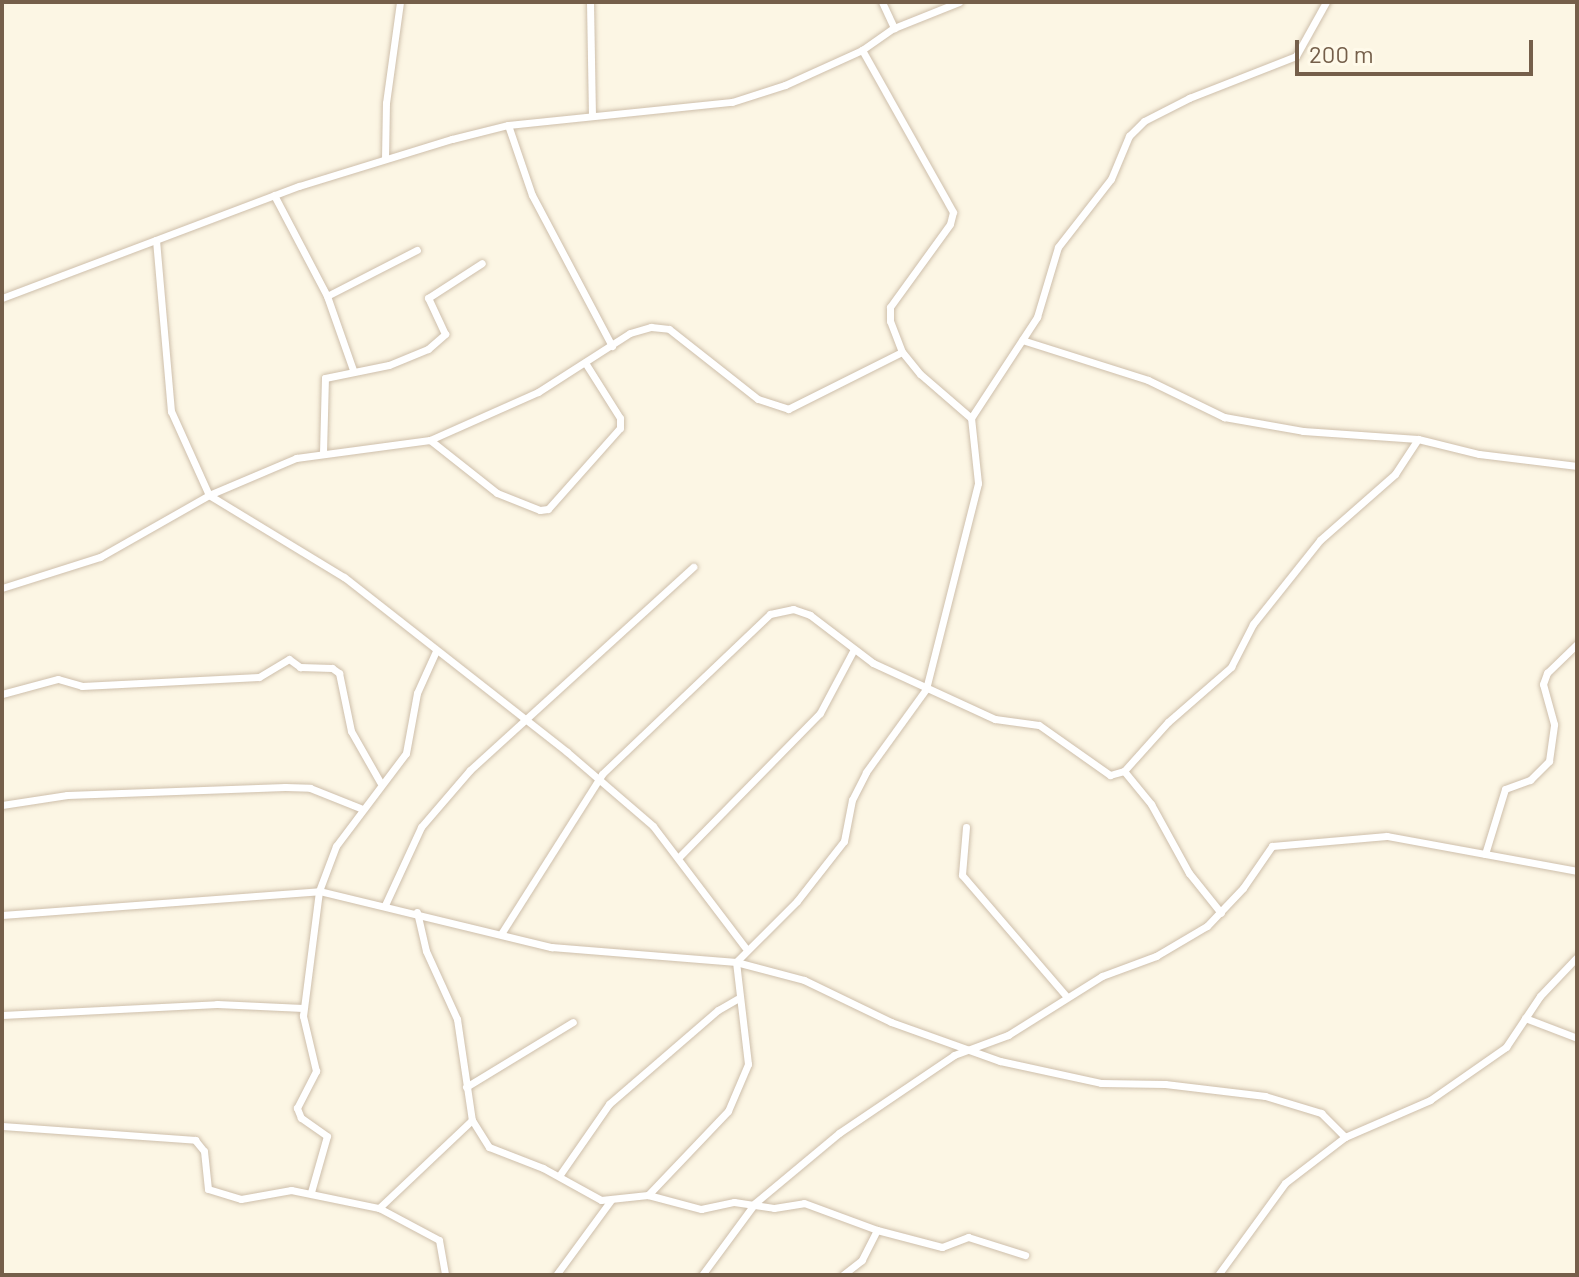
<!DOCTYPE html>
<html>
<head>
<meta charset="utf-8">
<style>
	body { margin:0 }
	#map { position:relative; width:1579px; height:1277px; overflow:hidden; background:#fcf6e4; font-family:Barlow,sans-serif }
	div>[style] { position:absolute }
	.roads { filter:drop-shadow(0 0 2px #cebfab) drop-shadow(0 0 2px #cebfab) }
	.minor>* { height:7px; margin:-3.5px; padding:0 3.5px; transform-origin:3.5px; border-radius:3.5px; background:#fff }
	span { translate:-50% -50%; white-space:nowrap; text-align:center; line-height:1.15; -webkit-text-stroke:6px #fffaea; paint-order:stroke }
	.frame { position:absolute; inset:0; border:4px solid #755f4a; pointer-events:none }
	.scale { position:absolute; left:1295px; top:40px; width:238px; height:36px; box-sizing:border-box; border:4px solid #755f4a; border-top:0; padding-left:10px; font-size:24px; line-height:28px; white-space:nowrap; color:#755f4a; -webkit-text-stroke:6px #fffaea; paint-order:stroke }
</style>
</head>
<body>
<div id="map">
	<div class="roads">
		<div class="minor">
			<div style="left:590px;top:2px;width:113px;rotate:89deg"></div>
			<div style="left:882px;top:2px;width:29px;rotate:65deg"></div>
			<div style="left:508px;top:125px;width:74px;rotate:71.1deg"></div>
			<div style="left:532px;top:195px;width:171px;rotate:62.1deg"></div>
			<div style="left:385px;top:159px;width:56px;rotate:-89deg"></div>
			<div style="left:386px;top:103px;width:102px;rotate:-82.1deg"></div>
			<div style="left:274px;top:195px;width:114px;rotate:62.3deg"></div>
			<div style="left:327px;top:296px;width:78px;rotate:70.6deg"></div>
			<div style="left:156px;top:240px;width:172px;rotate:85deg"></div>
			<div style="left:171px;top:411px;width:92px;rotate:65.7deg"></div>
			<div style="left:209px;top:495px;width:158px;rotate:31.3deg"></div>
			<div style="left:344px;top:577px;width:283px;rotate:38.1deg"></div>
			<div style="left:567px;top:752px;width:113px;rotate:40.7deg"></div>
			<div style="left:653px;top:826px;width:152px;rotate:52.8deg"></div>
			<div style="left:327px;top:296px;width:101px;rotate:-27.1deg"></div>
			<div style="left:2px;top:298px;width:317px;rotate:-20.7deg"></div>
			<div style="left:299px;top:186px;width:160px;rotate:-17.1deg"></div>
			<div style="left:452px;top:139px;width:58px;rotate:-14deg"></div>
			<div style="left:508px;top:125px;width:225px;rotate:-5.9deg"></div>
			<div style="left:732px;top:102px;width:56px;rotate:-17.8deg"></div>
			<div style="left:785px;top:85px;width:85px;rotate:-24.4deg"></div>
			<div style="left:862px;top:50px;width:39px;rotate:-35deg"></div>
			<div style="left:894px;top:28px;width:70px;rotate:-21.8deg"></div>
			<div style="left:1022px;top:340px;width:132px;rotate:17.6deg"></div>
			<div style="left:1148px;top:380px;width:85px;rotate:26deg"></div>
			<div style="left:1224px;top:417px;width:80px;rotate:10deg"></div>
			<div style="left:1303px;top:431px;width:115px;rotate:4deg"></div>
			<div style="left:1418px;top:439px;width:63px;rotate:13.8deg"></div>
			<div style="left:1479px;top:454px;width:99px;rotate:7deg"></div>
			<div style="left:971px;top:418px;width:121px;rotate:-56.8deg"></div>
			<div style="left:1037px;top:317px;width:73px;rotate:-73.3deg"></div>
			<div style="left:1058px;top:247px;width:86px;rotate:-52.1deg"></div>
			<div style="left:1111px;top:179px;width:47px;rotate:-67.3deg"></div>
			<div style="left:1129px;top:136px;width:21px;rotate:-45deg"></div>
			<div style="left:1144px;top:121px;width:51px;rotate:-27.1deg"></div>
			<div style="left:1189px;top:98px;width:115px;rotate:-21.4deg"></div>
			<div style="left:1296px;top:56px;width:62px;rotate:-60.9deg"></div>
			<div style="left:430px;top:440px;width:85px;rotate:38.3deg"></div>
			<div style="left:497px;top:493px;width:46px;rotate:21.6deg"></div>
			<div style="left:540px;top:510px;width:8px;rotate:-7deg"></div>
			<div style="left:548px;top:509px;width:108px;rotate:-48.4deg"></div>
			<div style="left:620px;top:428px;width:10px;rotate:-90deg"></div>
			<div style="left:620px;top:418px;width:64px;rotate:-122.2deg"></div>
			<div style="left:323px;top:453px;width:75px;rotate:-88.5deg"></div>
			<div style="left:325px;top:378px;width:65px;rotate:-11.5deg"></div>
			<div style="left:389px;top:365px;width:42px;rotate:-22.3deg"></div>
			<div style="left:428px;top:349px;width:23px;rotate:-41deg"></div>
			<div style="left:445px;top:334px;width:40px;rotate:-115deg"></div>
			<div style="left:428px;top:298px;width:64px;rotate:-32.9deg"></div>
			<div style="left:2px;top:588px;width:103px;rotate:-17.6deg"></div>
			<div style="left:100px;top:557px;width:125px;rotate:-29.6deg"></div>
			<div style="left:209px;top:495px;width:95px;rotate:-23deg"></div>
			<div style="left:296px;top:458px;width:135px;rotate:-7.7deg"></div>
			<div style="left:430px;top:440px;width:118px;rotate:-24deg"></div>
			<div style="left:538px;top:392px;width:109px;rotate:-32.7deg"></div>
			<div style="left:630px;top:333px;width:22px;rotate:-16deg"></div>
			<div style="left:651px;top:327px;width:18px;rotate:6deg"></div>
			<div style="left:669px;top:329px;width:113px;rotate:38.2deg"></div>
			<div style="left:758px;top:399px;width:32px;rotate:18deg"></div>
			<div style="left:788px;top:409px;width:127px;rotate:-26.6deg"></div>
			<div style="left:2px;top:694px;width:58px;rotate:-15deg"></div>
			<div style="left:58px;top:679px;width:25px;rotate:16deg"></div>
			<div style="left:82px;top:686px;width:177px;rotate:-2.9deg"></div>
			<div style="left:259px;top:677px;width:35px;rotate:-31deg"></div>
			<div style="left:289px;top:659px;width:14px;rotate:36deg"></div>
			<div style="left:300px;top:667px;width:32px;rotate:2deg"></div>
			<div style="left:332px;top:668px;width:9px;rotate:36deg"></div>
			<div style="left:339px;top:673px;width:59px;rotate:78.3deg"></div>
			<div style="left:351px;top:731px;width:59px;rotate:60.4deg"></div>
			<div style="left:1124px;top:771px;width:43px;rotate:50.7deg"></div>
			<div style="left:1151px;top:804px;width:79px;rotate:61.2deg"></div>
			<div style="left:1189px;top:873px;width:51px;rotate:51.3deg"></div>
			<div style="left:2px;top:805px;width:66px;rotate:-8.7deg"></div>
			<div style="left:67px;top:795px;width:218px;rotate:-2.1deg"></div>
			<div style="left:285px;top:787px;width:25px;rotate:2deg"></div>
			<div style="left:310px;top:788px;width:54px;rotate:21.8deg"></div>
			<div style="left:966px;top:827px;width:48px;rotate:94.8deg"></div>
			<div style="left:962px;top:875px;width:161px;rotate:49.3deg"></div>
			<div style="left:1485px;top:854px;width:68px;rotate:-72.9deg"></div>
			<div style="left:1505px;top:789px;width:27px;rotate:-20deg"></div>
			<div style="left:1530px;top:780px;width:27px;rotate:-45deg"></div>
			<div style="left:1549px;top:761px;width:37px;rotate:-82deg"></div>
			<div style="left:1554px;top:724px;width:41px;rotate:-105.4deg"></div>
			<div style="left:1543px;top:684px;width:12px;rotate:-70deg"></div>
			<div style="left:1547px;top:673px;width:42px;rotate:-44deg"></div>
			<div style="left:680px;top:856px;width:200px;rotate:-45.6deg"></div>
			<div style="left:820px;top:713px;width:72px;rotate:-62deg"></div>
			<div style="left:385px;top:905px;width:86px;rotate:-65.2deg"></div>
			<div style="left:421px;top:827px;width:75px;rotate:-49.3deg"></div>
			<div style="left:470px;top:770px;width:302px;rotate:-42.3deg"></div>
			<div style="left:417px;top:912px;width:40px;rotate:77deg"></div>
			<div style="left:426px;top:951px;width:75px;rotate:65.5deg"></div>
			<div style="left:457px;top:1019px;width:102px;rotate:81.6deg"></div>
			<div style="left:472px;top:1120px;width:32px;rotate:58deg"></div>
			<div style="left:489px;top:1147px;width:58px;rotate:21.3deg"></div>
			<div style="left:543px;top:1168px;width:66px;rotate:28.9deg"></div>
			<div style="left:601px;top:1200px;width:47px;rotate:-6.1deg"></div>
			<div style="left:648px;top:1195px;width:55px;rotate:14.8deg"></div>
			<div style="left:701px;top:1209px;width:34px;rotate:-12deg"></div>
			<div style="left:734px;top:1202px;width:40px;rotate:8.5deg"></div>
			<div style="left:774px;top:1208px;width:30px;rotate:-9deg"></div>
			<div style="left:804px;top:1203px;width:78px;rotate:20.3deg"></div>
			<div style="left:877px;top:1230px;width:34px;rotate:117deg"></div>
			<div style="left:862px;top:1260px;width:24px;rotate:142deg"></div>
			<div style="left:2px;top:915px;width:318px;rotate:-4.3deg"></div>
			<div style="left:319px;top:891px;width:239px;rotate:13.6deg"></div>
			<div style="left:551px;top:947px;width:186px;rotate:4.6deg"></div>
			<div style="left:736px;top:962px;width:86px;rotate:-45deg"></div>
			<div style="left:797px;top:901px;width:76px;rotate:-51.9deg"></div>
			<div style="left:844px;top:841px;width:42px;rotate:-79deg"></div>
			<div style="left:852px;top:800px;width:31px;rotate:-63deg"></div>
			<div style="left:866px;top:772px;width:102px;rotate:-54.1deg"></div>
			<div style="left:926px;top:689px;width:212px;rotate:-75.8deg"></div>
			<div style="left:978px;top:483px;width:65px;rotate:-96.1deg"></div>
			<div style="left:971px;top:418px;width:67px;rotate:-139.2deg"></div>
			<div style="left:920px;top:374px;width:28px;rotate:-129deg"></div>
			<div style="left:902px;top:352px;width:33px;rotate:-111deg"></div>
			<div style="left:890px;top:321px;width:14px;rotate:-90deg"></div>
			<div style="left:890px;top:307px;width:102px;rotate:-54.1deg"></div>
			<div style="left:950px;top:224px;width:12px;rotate:-76deg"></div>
			<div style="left:953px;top:212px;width:186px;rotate:-119.3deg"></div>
			<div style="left:501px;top:934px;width:189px;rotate:-57.7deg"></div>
			<div style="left:602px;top:774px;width:232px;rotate:-43.6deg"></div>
			<div style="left:770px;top:614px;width:24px;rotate:-12deg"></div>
			<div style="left:793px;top:609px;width:18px;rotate:19deg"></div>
			<div style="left:810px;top:615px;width:79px;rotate:37.3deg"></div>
			<div style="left:873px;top:663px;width:134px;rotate:24.7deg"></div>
			<div style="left:995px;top:719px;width:44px;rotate:7.8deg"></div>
			<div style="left:1039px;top:725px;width:87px;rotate:35.2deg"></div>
			<div style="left:1110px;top:775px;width:15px;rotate:-16deg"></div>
			<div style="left:1124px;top:771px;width:66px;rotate:-48.1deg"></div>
			<div style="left:1168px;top:722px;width:84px;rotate:-41.1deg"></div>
			<div style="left:1231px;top:667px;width:48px;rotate:-62.9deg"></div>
			<div style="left:1253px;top:624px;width:107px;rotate:-51.4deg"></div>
			<div style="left:1320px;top:540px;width:100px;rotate:-41.3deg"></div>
			<div style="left:1395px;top:474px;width:42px;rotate:-56.7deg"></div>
			<div style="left:2px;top:1015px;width:215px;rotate:-2.9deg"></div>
			<div style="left:217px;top:1004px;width:86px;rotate:2.7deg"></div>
			<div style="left:1525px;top:1018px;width:56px;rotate:21deg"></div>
			<div style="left:466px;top:1087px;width:125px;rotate:-31.3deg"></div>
			<div style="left:2px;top:1126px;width:194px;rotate:4.1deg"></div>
			<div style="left:195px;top:1140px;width:14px;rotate:51deg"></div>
			<div style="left:204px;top:1151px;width:38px;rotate:84deg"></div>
			<div style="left:208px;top:1189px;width:34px;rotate:17deg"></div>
			<div style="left:241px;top:1199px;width:51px;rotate:-10.2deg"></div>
			<div style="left:291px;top:1190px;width:90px;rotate:11.6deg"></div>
			<div style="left:379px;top:1208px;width:68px;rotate:28.1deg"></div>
			<div style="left:439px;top:1240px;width:36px;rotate:80deg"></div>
			<div style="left:559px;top:1176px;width:88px;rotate:-55.2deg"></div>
			<div style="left:609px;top:1104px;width:144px;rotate:-40.8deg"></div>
			<div style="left:718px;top:1010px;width:22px;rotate:-30deg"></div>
			<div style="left:311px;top:1192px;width:58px;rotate:-74.1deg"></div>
			<div style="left:327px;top:1136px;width:32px;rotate:-145deg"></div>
			<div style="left:301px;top:1118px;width:11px;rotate:-112deg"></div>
			<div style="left:297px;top:1108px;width:42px;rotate:-62.8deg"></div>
			<div style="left:316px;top:1071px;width:57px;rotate:-103.3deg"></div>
			<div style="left:303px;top:1016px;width:126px;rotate:-82.7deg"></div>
			<div style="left:319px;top:891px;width:48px;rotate:-69.3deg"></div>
			<div style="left:336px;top:846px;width:116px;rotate:-53deg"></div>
			<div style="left:406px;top:753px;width:61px;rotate:-79.6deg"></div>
			<div style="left:417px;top:693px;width:46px;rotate:-65.7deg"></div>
			<div style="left:648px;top:1195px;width:116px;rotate:-46.4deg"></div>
			<div style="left:728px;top:1111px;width:51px;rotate:-66.9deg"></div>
			<div style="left:748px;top:1064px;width:103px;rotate:-96.7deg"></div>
			<div style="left:736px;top:962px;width:70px;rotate:14.8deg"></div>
			<div style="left:804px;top:980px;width:97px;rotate:25.8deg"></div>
			<div style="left:891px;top:1022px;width:116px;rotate:19.7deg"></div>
			<div style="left:1000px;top:1061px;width:103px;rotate:12.3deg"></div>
			<div style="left:1101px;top:1083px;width:64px;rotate:0.9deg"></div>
			<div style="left:1165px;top:1084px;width:101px;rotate:6.8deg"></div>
			<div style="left:1265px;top:1096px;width:59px;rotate:16.9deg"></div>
			<div style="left:1321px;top:1113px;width:34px;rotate:45deg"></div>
			<div style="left:379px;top:1208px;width:128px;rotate:-43.4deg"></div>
			<div style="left:877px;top:1230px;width:67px;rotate:14.7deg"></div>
			<div style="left:942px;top:1247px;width:28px;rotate:-21deg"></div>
			<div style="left:968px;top:1237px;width:60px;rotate:17.5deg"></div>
			<div style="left:556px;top:1275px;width:93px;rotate:-53.7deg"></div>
			<div style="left:702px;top:1275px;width:89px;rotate:-53.6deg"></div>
			<div style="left:755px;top:1203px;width:109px;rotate:-39.8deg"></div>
			<div style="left:839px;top:1133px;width:139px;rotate:-34.1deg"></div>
			<div style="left:954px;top:1055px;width:58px;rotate:-20.3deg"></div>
			<div style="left:1008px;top:1035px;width:111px;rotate:-32.1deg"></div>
			<div style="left:1102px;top:976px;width:58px;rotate:-20.3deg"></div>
			<div style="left:1156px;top:956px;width:59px;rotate:-30.5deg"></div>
			<div style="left:1207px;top:926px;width:52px;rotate:-46.5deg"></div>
			<div style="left:1243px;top:888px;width:51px;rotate:-55.4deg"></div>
			<div style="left:1272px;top:846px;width:115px;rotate:-5deg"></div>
			<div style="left:1387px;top:836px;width:193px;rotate:10.4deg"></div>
			<div style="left:1218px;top:1275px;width:114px;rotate:-53.9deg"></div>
			<div style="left:1285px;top:1183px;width:76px;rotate:-37.5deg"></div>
			<div style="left:1345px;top:1137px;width:93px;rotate:-23.5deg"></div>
			<div style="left:1430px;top:1100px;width:93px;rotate:-34.9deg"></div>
			<div style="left:1506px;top:1047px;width:61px;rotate:-56.3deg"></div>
			<div style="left:1540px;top:996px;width:54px;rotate:-46.5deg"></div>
		</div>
	</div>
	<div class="frame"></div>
	<div class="scale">200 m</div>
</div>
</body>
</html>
